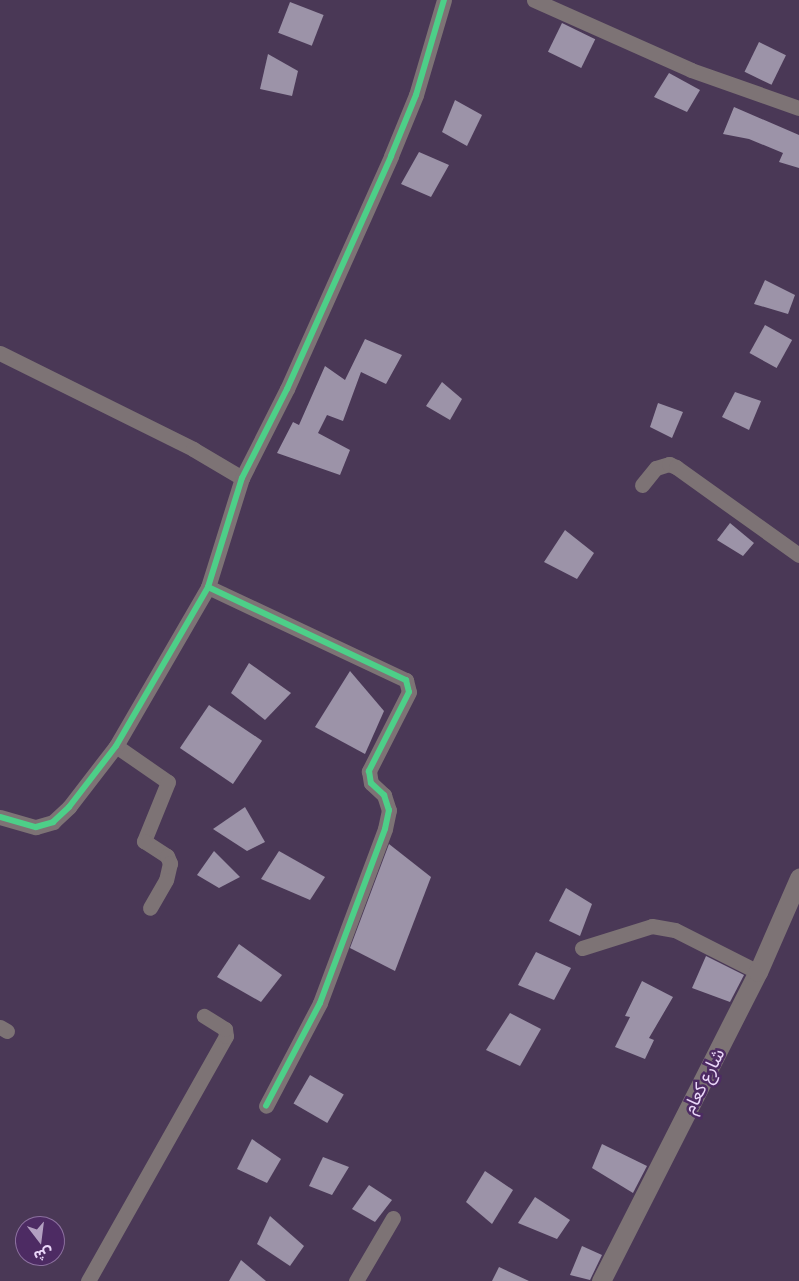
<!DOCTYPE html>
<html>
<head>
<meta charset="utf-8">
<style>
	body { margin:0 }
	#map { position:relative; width:799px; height:1281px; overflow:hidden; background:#4a3856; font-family:"Titillium Web","Noto Sans Arabic",sans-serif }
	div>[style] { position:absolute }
	.building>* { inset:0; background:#9c93a8; transform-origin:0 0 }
	.minor>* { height:15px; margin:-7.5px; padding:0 7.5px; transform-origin:7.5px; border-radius:7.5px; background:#7d7375 }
	.tertiary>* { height:19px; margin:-9.5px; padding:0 9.5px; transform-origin:9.5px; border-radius:9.5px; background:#7d7375 }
	.cycleway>* { height:6px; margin:-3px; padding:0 3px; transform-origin:3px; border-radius:3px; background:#4dcf88 }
	span { translate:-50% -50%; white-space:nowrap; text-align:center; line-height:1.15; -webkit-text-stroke:5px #4d2b63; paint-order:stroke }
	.street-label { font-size:18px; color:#ebd8fa }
	.north { position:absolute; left:15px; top:1216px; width:50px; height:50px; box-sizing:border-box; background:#4d2b63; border:1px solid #8c709f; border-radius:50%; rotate:165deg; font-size:14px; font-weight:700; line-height:20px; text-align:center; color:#ebd8fa }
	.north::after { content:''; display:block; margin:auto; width:18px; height:22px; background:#b3a0c1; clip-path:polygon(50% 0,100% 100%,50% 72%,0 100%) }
</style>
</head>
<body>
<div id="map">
	<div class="building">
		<div style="left:290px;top:2px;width:36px;height:33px;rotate:21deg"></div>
		<div style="left:562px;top:23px;width:37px;height:32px;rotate:26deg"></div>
		<div style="left:759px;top:42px;width:30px;height:33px;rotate:26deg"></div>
		<div style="clip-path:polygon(268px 54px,298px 71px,292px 96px,260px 89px)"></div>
		<div style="clip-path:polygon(669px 73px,700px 90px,687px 112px,654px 97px)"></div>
		<div style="clip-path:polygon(455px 100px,482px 115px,467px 146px,442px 132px)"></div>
		<div style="clip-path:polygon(734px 107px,799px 135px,799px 168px,779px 162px,783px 153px,749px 139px,723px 134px)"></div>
		<div style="clip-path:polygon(419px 152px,449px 165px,431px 197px,401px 184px)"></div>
		<div style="clip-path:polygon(765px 280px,795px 295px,788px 314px,754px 304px)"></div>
		<div style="left:765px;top:325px;width:31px;height:32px;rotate:29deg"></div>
		<div style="clip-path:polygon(365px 339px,402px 355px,386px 384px,361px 372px,343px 421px,327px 415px,318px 433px,350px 450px,340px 475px,277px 453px,293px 422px,299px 425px,325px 366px,345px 380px)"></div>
		<div style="clip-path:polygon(442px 382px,462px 399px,450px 420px,426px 406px)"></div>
		<div style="clip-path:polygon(735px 392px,761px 401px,749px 430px,722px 417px)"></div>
		<div style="clip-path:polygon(658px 403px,683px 412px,672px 438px,650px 427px)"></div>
		<div style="clip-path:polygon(730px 523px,754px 543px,743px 556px,717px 540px)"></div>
		<div style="clip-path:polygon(565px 530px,594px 553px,577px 579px,544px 562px)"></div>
		<div style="clip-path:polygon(249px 663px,291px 693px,265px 720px,231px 693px)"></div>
		<div style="clip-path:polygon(350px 671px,384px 711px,365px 754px,315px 727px)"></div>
		<div style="left:209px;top:705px;width:64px;height:52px;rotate:34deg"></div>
		<div style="clip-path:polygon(245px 807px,265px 842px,247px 851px,213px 829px)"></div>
		<div style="clip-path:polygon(389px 844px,431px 877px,395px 971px,350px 948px)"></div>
		<div style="clip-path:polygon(214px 851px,240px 877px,219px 888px,197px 875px)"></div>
		<div style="clip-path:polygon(279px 851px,325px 877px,310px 900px,261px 879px)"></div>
		<div style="clip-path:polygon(566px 888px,592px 904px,580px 936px,549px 921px)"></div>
		<div style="clip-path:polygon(239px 944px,282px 975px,261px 1002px,217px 977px)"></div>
		<div style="clip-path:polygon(536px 952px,571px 968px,554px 1000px,518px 985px)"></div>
		<div style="clip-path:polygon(706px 956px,744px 975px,730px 1002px,692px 988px)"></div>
		<div style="clip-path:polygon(642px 981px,673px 997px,649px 1038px,654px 1040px,645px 1059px,615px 1047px,630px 1017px,625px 1016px)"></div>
		<div style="clip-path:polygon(510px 1013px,541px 1029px,520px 1066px,486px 1050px)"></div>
		<div style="left:310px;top:1075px;width:39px;height:33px;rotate:30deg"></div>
		<div style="clip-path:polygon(252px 1139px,281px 1159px,267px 1183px,237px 1169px)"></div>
		<div style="clip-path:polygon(602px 1144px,647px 1166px,633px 1193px,592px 1168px)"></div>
		<div style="clip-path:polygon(323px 1157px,349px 1167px,332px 1195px,309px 1186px)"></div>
		<div style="clip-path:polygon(485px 1171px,513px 1190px,492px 1224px,466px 1202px)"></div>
		<div style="clip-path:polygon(369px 1185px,392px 1200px,375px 1222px,352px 1209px)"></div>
		<div style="clip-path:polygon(535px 1197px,570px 1220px,557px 1239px,518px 1223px)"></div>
		<div style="clip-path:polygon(270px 1216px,304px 1246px,290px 1266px,257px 1244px)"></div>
		<div style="clip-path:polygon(582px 1246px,602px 1255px,590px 1280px,570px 1275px)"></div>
		<div style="clip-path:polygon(241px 1260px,266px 1281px,229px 1281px)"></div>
		<div style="clip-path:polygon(499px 1267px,529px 1281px,492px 1281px)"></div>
	</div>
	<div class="minor">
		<div style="left:534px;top:0;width:172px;rotate:24deg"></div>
		<div style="left:691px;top:70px;width:114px;rotate:19.4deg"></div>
		<div style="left:0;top:353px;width:216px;rotate:26.4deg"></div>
		<div style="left:193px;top:449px;width:57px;rotate:30.6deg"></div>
		<div style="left:642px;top:485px;width:22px;rotate:-51deg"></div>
		<div style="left:656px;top:468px;width:14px;rotate:-17deg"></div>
		<div style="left:669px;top:464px;width:8px;rotate:23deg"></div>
		<div style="left:676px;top:467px;width:151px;rotate:35.6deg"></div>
		<div style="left:208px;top:587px;width:219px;rotate:25.2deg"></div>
		<div style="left:406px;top:680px;width:12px;rotate:76deg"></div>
		<div style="left:409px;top:692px;width:89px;rotate:116.9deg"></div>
		<div style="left:369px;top:771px;width:12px;rotate:81deg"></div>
		<div style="left:371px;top:783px;width:18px;rotate:43deg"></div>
		<div style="left:384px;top:795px;width:16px;rotate:72deg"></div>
		<div style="left:389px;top:810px;width:19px;rotate:102deg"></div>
		<div style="left:385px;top:829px;width:186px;rotate:110.5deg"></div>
		<div style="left:320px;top:1003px;width:116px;rotate:117.7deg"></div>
		<div style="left:116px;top:746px;width:63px;rotate:34.7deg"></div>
		<div style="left:168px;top:782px;width:64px;rotate:112.1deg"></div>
		<div style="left:144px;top:841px;width:27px;rotate:33deg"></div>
		<div style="left:167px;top:856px;width:8px;rotate:67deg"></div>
		<div style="left:170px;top:863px;width:17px;rotate:103deg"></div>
		<div style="left:166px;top:880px;width:32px;rotate:120deg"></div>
		<div style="left:0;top:817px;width:37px;rotate:16deg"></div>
		<div style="left:36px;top:827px;width:18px;rotate:-16deg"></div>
		<div style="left:53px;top:822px;width:22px;rotate:-43deg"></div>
		<div style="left:69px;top:807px;width:77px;rotate:-52.4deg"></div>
		<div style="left:116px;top:746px;width:184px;rotate:-59.9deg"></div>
		<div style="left:208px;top:587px;width:114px;rotate:-72.7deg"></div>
		<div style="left:242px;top:478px;width:100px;rotate:-63.2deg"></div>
		<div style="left:287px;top:389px;width:255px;rotate:-65.9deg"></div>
		<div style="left:391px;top:156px;width:66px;rotate:-67.7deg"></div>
		<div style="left:416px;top:95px;width:99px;rotate:-73.6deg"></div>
		<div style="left:582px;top:948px;width:73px;rotate:-17.4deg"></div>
		<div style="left:652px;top:926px;width:23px;rotate:10deg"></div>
		<div style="left:675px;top:930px;width:93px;rotate:26.8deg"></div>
		<div style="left:0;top:1027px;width:8px;rotate:30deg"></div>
		<div style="left:88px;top:1281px;width:281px;rotate:-60.6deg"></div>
		<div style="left:226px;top:1036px;width:7px;rotate:-98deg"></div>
		<div style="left:225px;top:1029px;width:25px;rotate:-148deg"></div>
		<div style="left:356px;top:1281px;width:73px;rotate:-59.6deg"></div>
	</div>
	<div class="tertiary">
		<div style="left:601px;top:1281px;width:347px;rotate:-63.1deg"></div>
		<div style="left:758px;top:972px;width:103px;rotate:-66.4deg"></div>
	</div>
	<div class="cycleway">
		<div style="left:208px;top:587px;width:219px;rotate:25.2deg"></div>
		<div style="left:406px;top:680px;width:12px;rotate:76deg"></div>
		<div style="left:409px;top:692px;width:89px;rotate:116.9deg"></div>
		<div style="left:369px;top:771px;width:12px;rotate:81deg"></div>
		<div style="left:371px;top:783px;width:18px;rotate:43deg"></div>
		<div style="left:384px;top:795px;width:16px;rotate:72deg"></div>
		<div style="left:389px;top:810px;width:19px;rotate:102deg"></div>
		<div style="left:385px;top:829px;width:186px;rotate:110.5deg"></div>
		<div style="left:320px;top:1003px;width:116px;rotate:117.7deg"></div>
		<div style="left:0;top:817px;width:37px;rotate:16deg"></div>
		<div style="left:36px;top:827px;width:18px;rotate:-16deg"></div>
		<div style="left:53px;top:822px;width:22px;rotate:-43deg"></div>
		<div style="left:69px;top:807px;width:77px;rotate:-52.4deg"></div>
		<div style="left:116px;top:746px;width:184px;rotate:-59.9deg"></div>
		<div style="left:208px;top:587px;width:114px;rotate:-72.7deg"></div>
		<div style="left:242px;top:478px;width:100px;rotate:-63.2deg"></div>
		<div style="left:287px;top:389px;width:255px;rotate:-65.9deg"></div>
		<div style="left:391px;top:156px;width:66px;rotate:-67.7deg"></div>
		<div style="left:416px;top:95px;width:99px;rotate:-73.6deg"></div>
	</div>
	<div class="street-label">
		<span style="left:704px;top:1081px;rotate:-63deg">شارع كعام</span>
	</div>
	<div class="north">ش</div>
</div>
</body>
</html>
